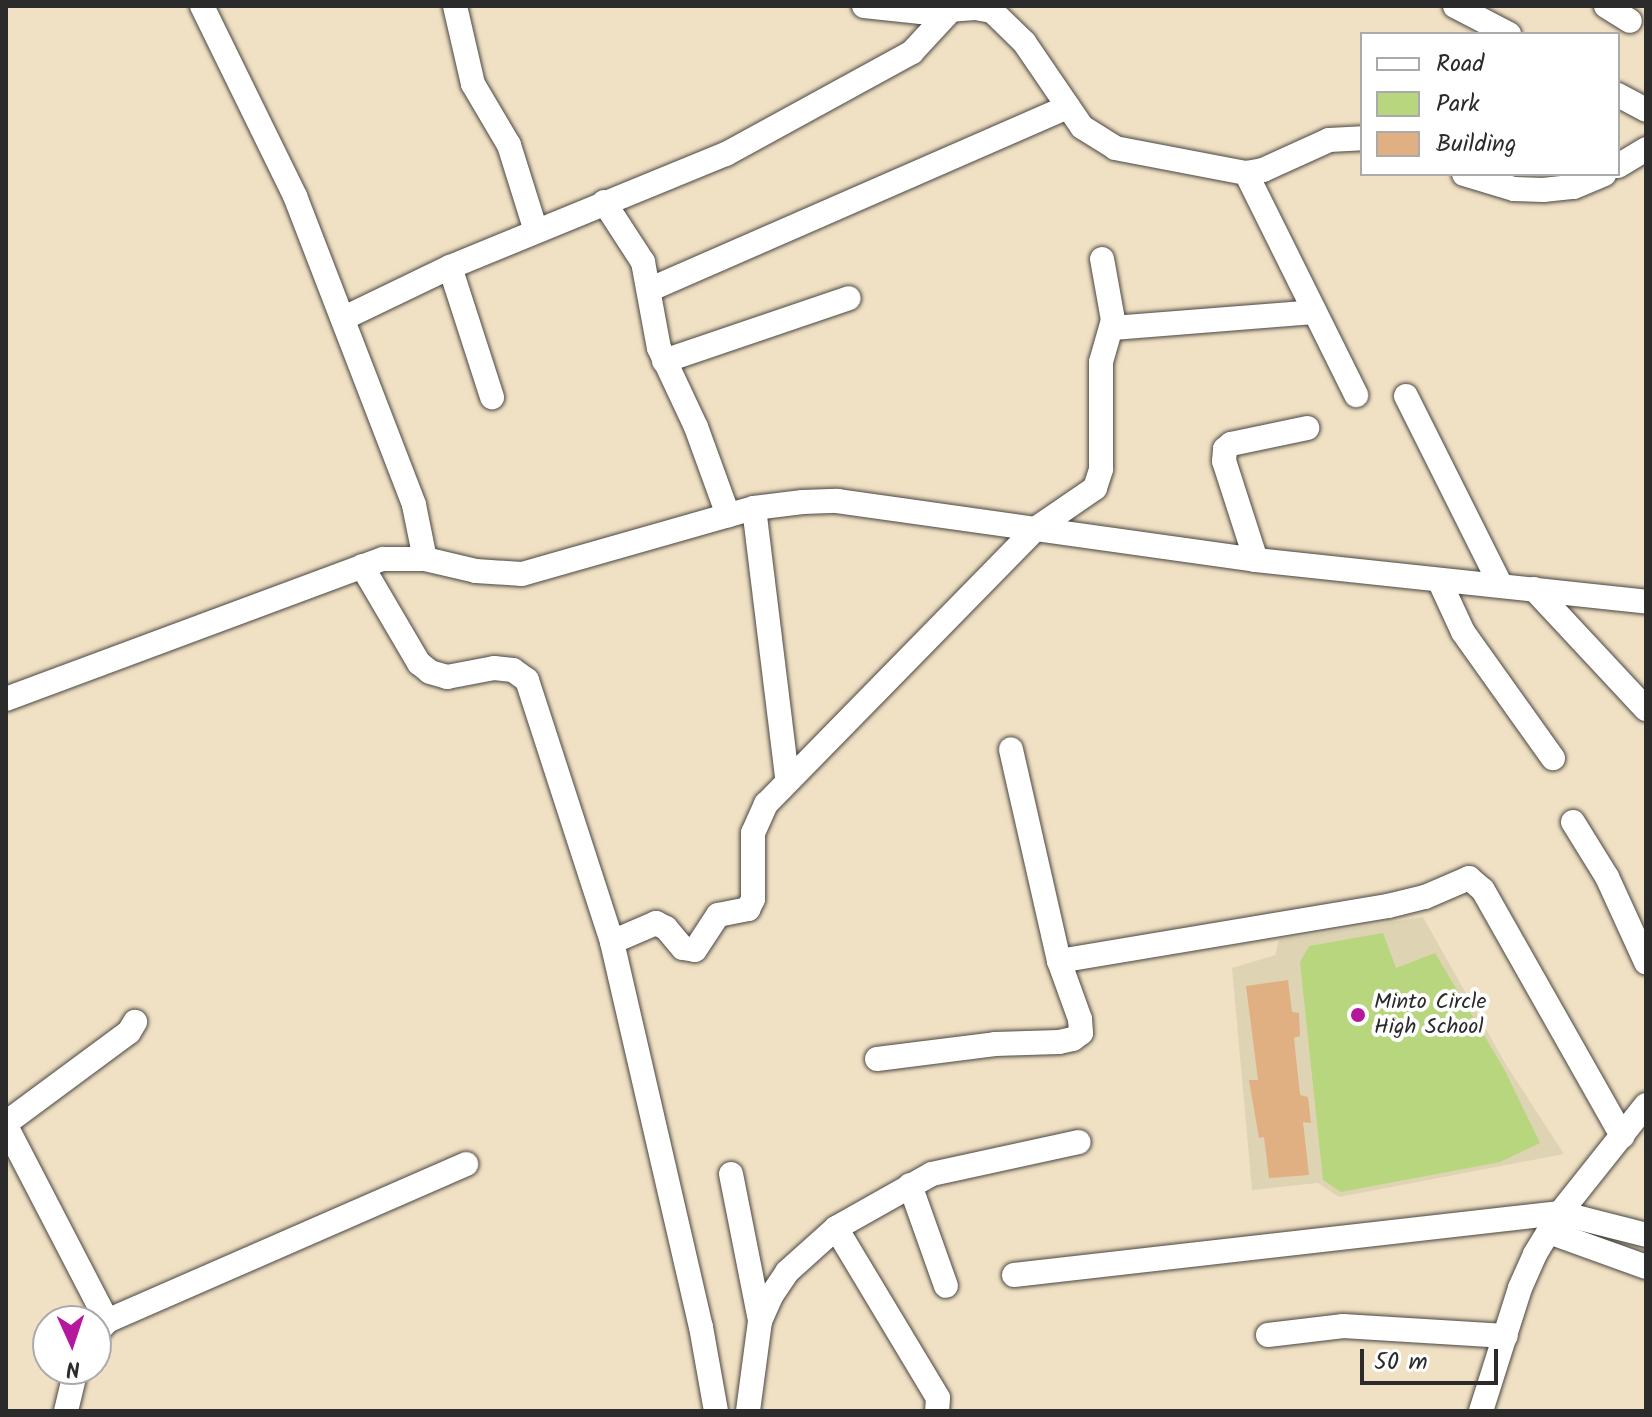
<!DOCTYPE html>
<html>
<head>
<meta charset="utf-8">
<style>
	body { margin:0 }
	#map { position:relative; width:1652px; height:1417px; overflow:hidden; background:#f1e1c4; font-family:Kalam,sans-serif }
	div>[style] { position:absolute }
	.built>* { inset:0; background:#ded4b4 }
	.green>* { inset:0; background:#b7d67d }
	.building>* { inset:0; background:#e0af82 }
	.roads { filter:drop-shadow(0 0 2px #494642) drop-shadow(0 0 2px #494642) }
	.minor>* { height:24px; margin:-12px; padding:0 12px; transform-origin:12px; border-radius:12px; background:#fff }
	.dots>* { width:22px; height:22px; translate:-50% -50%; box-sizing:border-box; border:4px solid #fff; border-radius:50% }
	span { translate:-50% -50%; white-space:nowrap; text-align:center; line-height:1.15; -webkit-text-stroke:8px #fff; paint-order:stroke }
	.poi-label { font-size:22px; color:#2b2b2b }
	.left { translate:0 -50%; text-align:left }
	.frame { position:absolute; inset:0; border:8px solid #2b2b2b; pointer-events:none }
	.legend { position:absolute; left:1360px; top:32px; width:260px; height:144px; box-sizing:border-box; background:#fff; border:2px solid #aaa; margin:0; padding:10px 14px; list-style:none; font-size:24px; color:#2b2b2b }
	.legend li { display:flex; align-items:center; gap:16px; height:40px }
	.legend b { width:40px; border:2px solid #aaa }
	.north { position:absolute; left:32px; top:1305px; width:80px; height:80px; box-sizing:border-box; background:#fff; border:2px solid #aaa; border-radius:50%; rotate:177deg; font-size:22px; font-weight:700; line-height:32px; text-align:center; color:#2b2b2b }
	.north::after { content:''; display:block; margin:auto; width:28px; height:36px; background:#b5179e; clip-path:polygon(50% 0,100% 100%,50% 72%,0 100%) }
	.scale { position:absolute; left:1360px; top:1349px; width:138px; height:36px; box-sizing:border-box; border:4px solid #2b2b2b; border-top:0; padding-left:10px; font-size:24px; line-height:28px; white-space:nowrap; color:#2b2b2b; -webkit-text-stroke:6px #fff; paint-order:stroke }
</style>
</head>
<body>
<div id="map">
	<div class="built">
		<div style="clip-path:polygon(1423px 917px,1505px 1063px,1564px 1154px,1339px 1197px,1318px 1183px,1252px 1190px,1232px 968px,1275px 955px,1279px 940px)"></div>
	</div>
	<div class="green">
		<div style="clip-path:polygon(1383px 933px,1396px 968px,1435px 953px,1504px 1069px,1540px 1143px,1500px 1162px,1341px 1192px,1323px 1180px,1300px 962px,1309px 946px)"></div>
	</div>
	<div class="building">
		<div style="clip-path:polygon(1288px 980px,1292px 1012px,1299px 1013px,1300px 1036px,1294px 1038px,1300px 1095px,1308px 1097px,1311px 1123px,1303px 1122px,1309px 1175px,1269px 1178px,1264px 1137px,1259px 1138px,1249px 1080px,1258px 1080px,1246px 986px)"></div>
	</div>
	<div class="roads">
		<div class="minor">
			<div style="left:202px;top:6px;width:212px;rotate:63.9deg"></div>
			<div style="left:295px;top:196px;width:331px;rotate:68.9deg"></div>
			<div style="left:414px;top:505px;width:55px;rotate:78.5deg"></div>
			<div style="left:455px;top:6px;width:80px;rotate:77deg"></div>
			<div style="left:473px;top:84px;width:71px;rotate:59.5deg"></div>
			<div style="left:509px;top:145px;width:90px;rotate:72.6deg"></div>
			<div style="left:864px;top:6px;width:57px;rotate:6deg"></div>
			<div style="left:921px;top:12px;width:54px;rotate:-4.2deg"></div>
			<div style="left:975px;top:8px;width:17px;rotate:10deg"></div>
			<div style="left:992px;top:11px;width:45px;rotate:44.1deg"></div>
			<div style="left:1024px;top:42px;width:103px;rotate:55.7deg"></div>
			<div style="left:1082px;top:127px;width:39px;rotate:32deg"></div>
			<div style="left:1115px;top:148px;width:133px;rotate:10.8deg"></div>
			<div style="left:1246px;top:173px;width:17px;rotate:-10deg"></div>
			<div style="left:1263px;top:170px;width:72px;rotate:-24.4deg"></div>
			<div style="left:1329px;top:140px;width:33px;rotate:-3deg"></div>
			<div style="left:1455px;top:6px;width:61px;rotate:27.4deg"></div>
			<div style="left:1606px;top:6px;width:28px;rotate:32deg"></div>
			<div style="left:1618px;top:95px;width:32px;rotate:28deg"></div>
			<div style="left:1618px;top:166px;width:33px;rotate:-31deg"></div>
			<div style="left:1246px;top:173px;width:248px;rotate:63.6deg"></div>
			<div style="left:1464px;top:174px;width:52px;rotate:16.7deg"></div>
			<div style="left:1514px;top:189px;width:29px;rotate:2deg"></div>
			<div style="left:1543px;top:190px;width:31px;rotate:-6deg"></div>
			<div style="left:1574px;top:187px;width:33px;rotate:-23deg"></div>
			<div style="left:604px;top:202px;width:72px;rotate:57deg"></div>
			<div style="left:643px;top:262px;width:87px;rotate:79.5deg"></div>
			<div style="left:659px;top:348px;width:87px;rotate:64.9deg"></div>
			<div style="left:696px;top:427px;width:94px;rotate:70deg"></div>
			<div style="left:450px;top:267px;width:137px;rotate:72.1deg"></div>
			<div style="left:651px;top:289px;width:455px;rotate:-23.6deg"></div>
			<div style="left:344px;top:318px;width:118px;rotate:-25.7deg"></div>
			<div style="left:450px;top:267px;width:298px;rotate:-22.3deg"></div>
			<div style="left:726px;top:154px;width:212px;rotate:-28.7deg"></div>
			<div style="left:912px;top:52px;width:56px;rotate:-47.2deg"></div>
			<div style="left:1112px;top:328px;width:203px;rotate:-4.5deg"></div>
			<div style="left:664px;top:361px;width:195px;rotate:-18.8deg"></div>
			<div style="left:1406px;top:396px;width:212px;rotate:63.4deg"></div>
			<div style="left:754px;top:508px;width:272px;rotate:83deg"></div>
			<div style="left:1256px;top:560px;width:104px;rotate:-107.9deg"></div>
			<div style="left:1224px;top:461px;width:12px;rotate:-85deg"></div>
			<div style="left:1225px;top:449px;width:8px;rotate:-40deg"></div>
			<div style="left:1231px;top:444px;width:78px;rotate:-11.9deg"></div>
			<div style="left:362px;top:566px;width:113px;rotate:59.6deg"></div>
			<div style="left:419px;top:663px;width:14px;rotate:39deg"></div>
			<div style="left:430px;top:672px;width:18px;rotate:16deg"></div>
			<div style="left:447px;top:677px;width:48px;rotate:-10.8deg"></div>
			<div style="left:494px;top:668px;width:19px;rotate:6deg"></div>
			<div style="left:513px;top:670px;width:17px;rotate:36deg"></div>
			<div style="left:527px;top:680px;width:275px;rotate:72deg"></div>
			<div style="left:612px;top:942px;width:395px;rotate:77deg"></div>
			<div style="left:701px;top:1327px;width:85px;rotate:79.9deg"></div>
			<div style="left:1439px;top:580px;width:57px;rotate:65.2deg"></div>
			<div style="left:1463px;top:632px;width:155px;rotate:54.5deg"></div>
			<div style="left:1534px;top:589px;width:164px;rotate:47deg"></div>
			<div style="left:6px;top:699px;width:402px;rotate:-20.4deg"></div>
			<div style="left:383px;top:559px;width:42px"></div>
			<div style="left:425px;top:559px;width:52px;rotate:13.2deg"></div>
			<div style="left:476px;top:571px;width:46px;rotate:3.7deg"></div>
			<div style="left:522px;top:574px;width:241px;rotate:-15.9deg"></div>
			<div style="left:754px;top:508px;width:49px;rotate:-7deg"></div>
			<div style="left:803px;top:502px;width:34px;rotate:-2deg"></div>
			<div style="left:837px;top:501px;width:423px;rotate:8deg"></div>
			<div style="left:1256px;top:560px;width:392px;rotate:6.1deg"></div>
			<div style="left:1573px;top:822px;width:65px;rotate:58.3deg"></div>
			<div style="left:1607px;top:877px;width:94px;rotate:65.4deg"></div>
			<div style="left:612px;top:942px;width:48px;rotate:-23.4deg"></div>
			<div style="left:656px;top:923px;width:11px;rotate:27deg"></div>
			<div style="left:666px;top:928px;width:26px;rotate:50deg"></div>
			<div style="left:683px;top:948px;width:12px;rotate:9deg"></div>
			<div style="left:695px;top:950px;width:42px;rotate:-56.7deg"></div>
			<div style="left:718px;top:915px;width:31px;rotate:-11deg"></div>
			<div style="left:748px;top:909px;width:11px;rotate:-63deg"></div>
			<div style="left:753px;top:899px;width:66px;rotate:-90deg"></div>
			<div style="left:753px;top:833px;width:32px;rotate:-66deg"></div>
			<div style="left:766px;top:804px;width:383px;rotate:-45.6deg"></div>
			<div style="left:1034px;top:530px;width:74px;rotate:-34.5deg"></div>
			<div style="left:1095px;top:488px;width:20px;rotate:-72deg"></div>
			<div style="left:1101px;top:469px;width:107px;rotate:-90deg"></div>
			<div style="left:1101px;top:362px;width:44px;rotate:-74.1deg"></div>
			<div style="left:1113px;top:320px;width:62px;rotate:-100.2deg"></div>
			<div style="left:1059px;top:961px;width:334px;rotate:-9.5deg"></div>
			<div style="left:1388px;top:906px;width:38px;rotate:-14deg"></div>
			<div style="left:1425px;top:897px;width:48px;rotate:-23.4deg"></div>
			<div style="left:1469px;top:878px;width:18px;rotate:41deg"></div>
			<div style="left:1483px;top:890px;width:283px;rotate:60.5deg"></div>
			<div style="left:877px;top:1059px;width:119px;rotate:-7.2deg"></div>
			<div style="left:995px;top:1044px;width:64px;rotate:-1.8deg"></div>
			<div style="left:1059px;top:1042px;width:14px;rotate:-12deg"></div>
			<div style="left:1073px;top:1039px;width:10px;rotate:-37deg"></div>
			<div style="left:1081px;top:1033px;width:14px;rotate:-94deg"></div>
			<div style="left:1080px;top:1019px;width:62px;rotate:-109.9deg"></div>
			<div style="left:1059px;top:961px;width:217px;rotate:-102.8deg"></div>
			<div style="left:6px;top:1123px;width:153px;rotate:-36.5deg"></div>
			<div style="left:129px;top:1032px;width:12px;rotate:-59deg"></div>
			<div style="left:6px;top:1126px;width:220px;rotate:62.6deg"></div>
			<div style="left:731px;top:1174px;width:150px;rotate:78.8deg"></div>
			<div style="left:910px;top:1185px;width:107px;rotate:70.4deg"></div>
			<div style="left:836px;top:1228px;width:198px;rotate:59deg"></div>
			<div style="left:938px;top:1398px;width:13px;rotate:94deg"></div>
			<div style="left:1549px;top:1232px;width:103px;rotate:19.8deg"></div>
			<div style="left:1014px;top:1275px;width:550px;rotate:-6.48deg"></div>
			<div style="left:1560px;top:1213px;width:89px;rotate:14.3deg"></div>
			<div style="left:96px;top:1334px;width:17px;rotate:-50deg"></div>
			<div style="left:107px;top:1321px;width:392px;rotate:-23.6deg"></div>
			<div style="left:1268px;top:1335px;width:76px;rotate:-6.8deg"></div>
			<div style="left:1343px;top:1326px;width:163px;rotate:3.5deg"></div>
			<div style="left:66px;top:1411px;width:43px;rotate:-76.6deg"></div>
			<div style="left:748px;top:1411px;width:91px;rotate:-82.4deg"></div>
			<div style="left:760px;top:1321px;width:27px;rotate:-66deg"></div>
			<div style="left:771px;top:1296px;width:29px;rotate:-56deg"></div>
			<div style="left:787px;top:1272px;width:66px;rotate:-41.9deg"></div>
			<div style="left:836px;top:1228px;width:110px;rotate:-29.4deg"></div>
			<div style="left:932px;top:1174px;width:150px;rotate:-12.3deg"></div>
			<div style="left:1481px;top:1411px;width:129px;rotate:-72.4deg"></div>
			<div style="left:1520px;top:1288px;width:37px;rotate:-66deg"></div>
			<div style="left:1535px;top:1254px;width:48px;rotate:-58.6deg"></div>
			<div style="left:1560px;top:1213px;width:138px;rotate:-51.5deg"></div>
		</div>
	</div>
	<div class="dots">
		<div style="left:1358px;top:1015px;background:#b5179e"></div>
	</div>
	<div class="poi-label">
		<span class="left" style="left:1374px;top:1015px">Minto Circle<br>High School</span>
	</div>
	<div class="frame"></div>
	<ul class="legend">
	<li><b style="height:10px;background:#fff"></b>Road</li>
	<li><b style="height:22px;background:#b7d67d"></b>Park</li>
	<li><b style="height:22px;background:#e0af82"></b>Building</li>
	</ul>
	<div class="north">N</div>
	<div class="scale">50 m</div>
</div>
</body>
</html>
